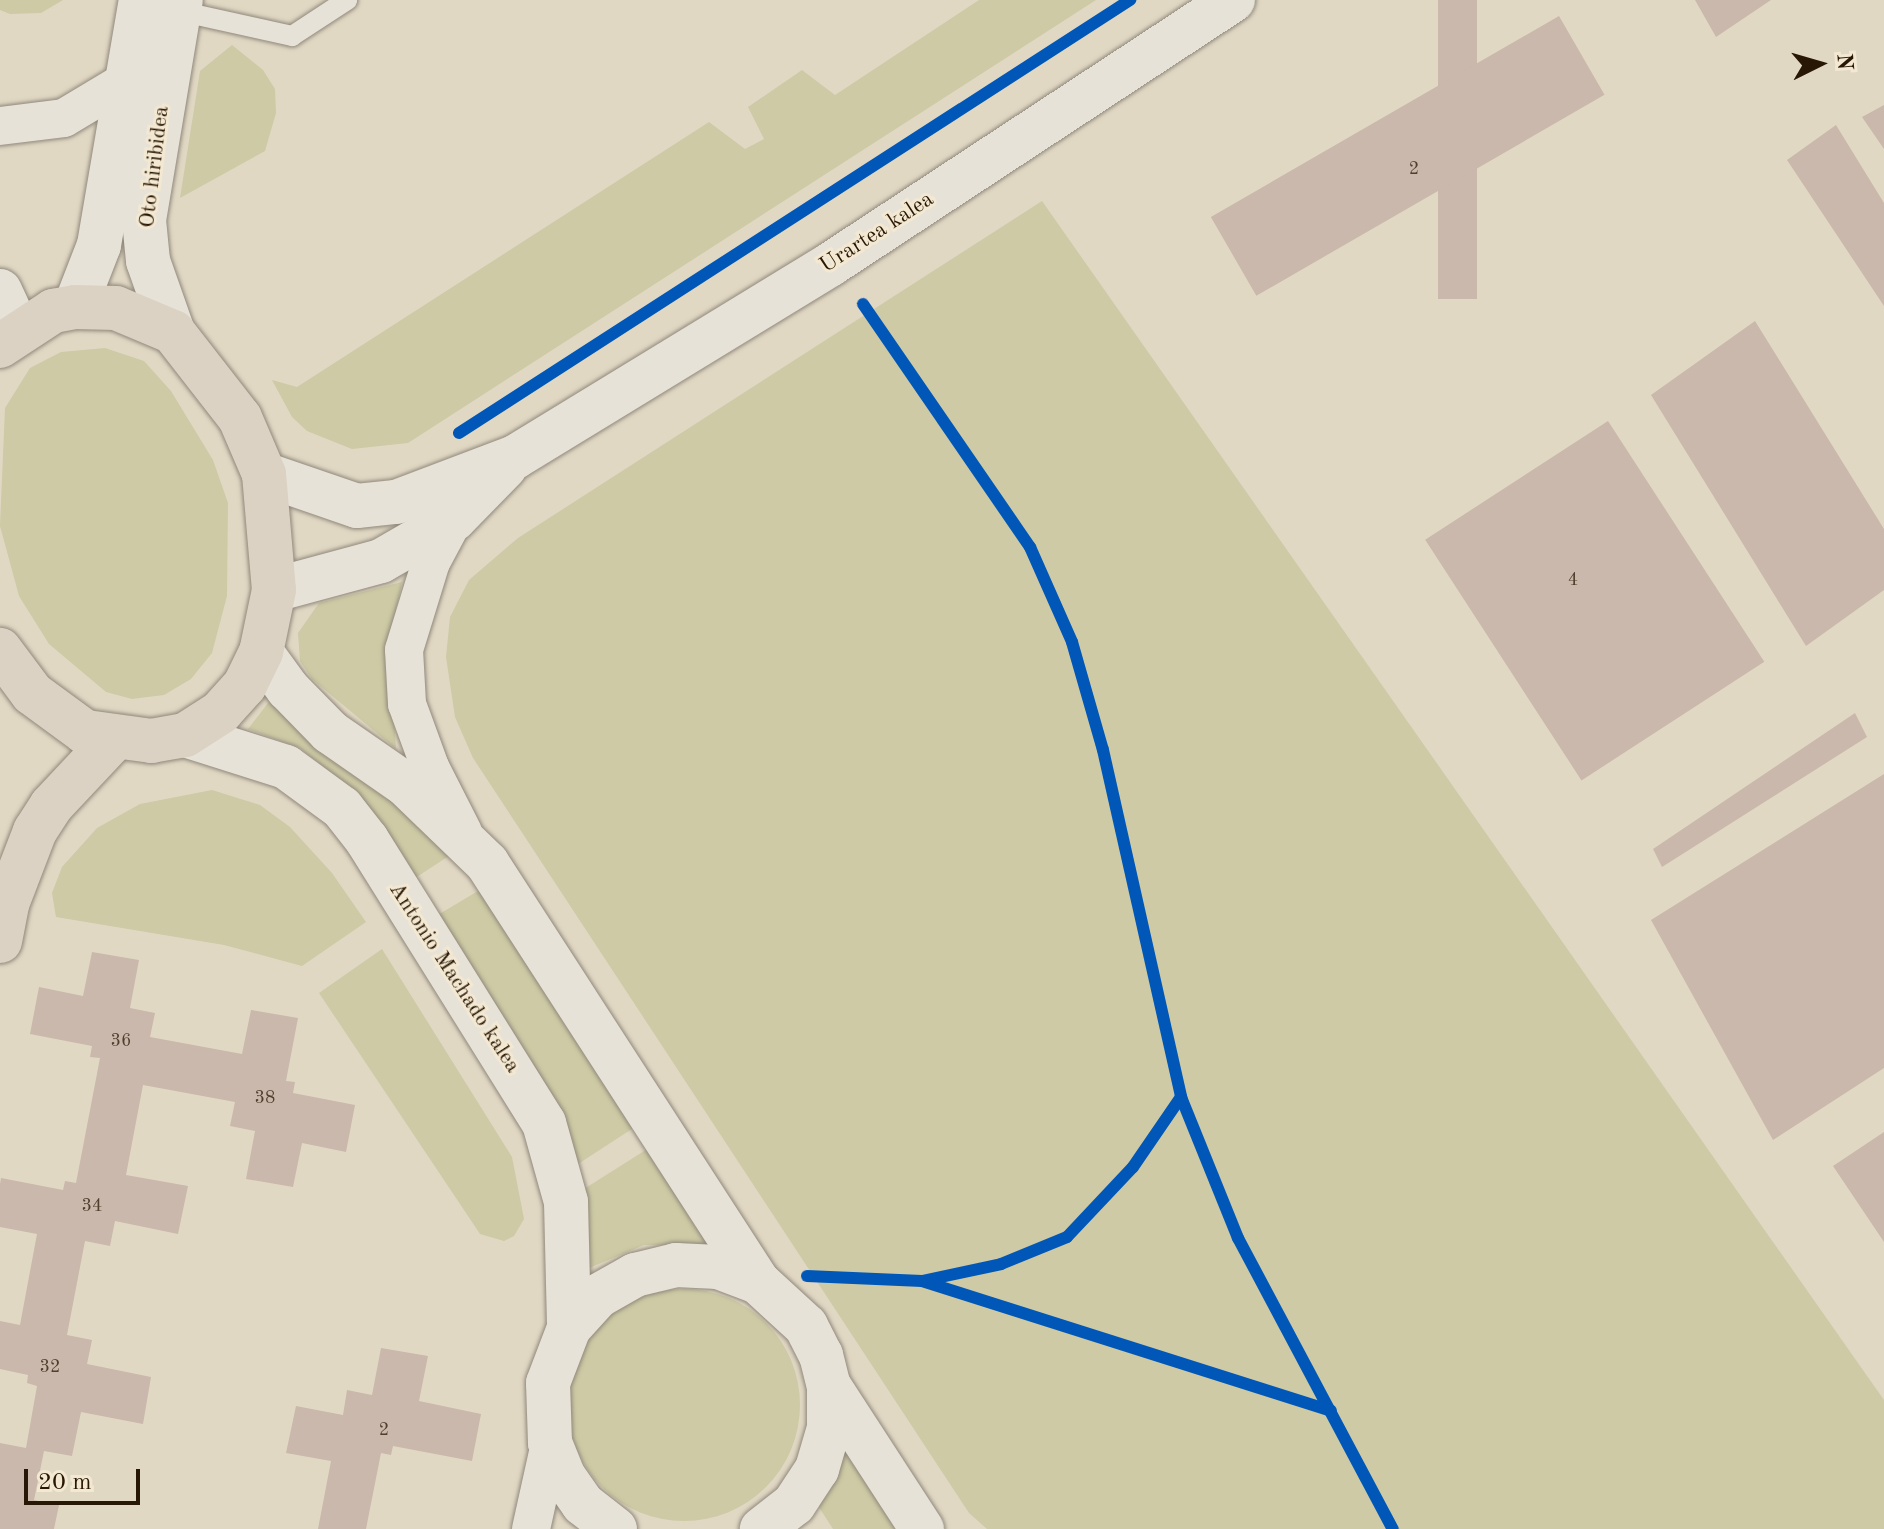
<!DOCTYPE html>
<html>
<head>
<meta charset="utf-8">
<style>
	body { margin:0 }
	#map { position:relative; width:1884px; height:1529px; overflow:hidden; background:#e1d8c4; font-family:"Old Standard TT",serif }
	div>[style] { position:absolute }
	.green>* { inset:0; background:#cdcaa5 }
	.round { border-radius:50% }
	.building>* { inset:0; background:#c9b8ab; transform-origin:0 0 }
	.roads { filter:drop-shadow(0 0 2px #90887b) drop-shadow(0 0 2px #90887b) }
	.service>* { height:20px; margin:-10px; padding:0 10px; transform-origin:10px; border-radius:10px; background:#e7e2d8 }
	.minor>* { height:38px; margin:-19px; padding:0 19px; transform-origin:19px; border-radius:19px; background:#e7e2d8 }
	.tertiary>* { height:44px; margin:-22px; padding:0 22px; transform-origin:22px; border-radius:22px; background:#e7e2d8 }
	.secondary>* { height:44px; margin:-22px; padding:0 22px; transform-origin:22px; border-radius:22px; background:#e7e2d8 }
	.primary>* { height:44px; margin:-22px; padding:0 22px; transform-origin:22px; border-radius:22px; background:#dbd2c3 }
	.cycleway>* { height:12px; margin:-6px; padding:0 6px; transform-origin:6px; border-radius:6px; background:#0057b8 }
	span { translate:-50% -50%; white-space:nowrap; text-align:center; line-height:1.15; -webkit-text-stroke:6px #f3e8d1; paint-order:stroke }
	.number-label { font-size:18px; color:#513f2e }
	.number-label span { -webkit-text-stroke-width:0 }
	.street-label { font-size:22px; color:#291705 }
	.north { position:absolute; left:1780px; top:24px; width:80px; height:80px; -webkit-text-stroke:6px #f3e8d1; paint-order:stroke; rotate:85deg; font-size:22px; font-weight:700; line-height:32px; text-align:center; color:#291705 }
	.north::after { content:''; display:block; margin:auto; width:28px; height:36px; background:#291705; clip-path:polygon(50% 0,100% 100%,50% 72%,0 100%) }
	.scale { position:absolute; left:24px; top:1469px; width:116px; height:36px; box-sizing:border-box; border:4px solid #291705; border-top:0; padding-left:10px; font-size:24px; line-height:28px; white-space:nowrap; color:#291705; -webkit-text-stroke:6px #f3e8d1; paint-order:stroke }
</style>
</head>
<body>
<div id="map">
	<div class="green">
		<div style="clip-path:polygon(0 0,63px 0,41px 13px,10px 14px,0 10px)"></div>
		<div style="clip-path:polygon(979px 0,1096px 0,408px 443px,352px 449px,307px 431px,292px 417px,272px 380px,297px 387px,709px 122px,745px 149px,764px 139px,748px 107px,802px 70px,835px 95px)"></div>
		<div style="clip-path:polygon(232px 45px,263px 70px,275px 89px,276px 113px,265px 151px,180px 198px,200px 71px)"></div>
		<div style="clip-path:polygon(1042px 201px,1884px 1400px,1884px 1529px,987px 1529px,969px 1513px,473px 758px,455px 717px,446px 657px,450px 617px,469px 580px,518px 538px)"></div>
		<div style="clip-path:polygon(105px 348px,144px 361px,171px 391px,213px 460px,228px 503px,227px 596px,212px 653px,191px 679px,164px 695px,132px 699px,106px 692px,49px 644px,19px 596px,0 526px,5px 408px,30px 368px,61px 352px)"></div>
		<div style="clip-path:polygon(402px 582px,389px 645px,396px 749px,312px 679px,300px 661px,298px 633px,319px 603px)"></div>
		<div style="clip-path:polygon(271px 699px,389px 798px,452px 854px,412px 880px,351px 789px,300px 748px,248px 729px)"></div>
		<div style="clip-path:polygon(212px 790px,260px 805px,290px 827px,332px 873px,366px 922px,302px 966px,224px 945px,56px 917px,52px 893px,62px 867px,97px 828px,140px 804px)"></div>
		<div style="clip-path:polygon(483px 888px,638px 1125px,578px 1164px,436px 916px)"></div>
		<div style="clip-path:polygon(382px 949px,512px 1157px,524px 1219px,514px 1236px,504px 1241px,480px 1234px,319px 993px)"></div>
		<div style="clip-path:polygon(652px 1146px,713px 1238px,708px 1245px,644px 1245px,589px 1268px,584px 1189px)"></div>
		<div class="round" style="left:568px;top:1289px;width:232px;height:232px"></div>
		<div style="clip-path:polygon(844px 1443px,901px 1529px,833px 1529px,815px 1501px)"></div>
	</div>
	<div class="building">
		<div style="left:1438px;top:0;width:39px;height:299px"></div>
		<div style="clip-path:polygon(1695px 0,1771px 0,1716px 37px)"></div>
		<div style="left:1559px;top:16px;width:91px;height:402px;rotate:60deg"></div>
		<div style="clip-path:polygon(1884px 105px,1884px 149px,1862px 117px)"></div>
		<div style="clip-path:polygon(1836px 125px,1884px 203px,1884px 306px,1787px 160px)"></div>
		<div style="clip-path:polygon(1755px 321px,1884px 529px,1884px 590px,1806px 646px,1651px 395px)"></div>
		<div style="left:1608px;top:421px;width:287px;height:218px;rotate:57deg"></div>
		<div style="clip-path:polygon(1855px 713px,1867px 737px,1662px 867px,1653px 849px)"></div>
		<div style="clip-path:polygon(1884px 774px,1884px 1068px,1773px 1140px,1651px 920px)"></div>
		<div style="clip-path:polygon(92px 952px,139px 960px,130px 1008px,155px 1013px,150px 1037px,242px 1054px,251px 1010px,298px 1018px,286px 1081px,295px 1082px,293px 1093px,355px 1105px,346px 1152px,302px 1143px,293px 1187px,246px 1179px,255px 1131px,230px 1126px,235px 1102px,143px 1085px,126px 1175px,188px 1186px,178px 1234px,115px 1221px,110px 1246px,85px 1241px,67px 1335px,92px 1340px,87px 1364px,151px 1377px,143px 1424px,81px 1412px,72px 1456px,44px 1451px,34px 1500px,59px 1505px,54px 1529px,0 1529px,0 1443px,26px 1448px,37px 1386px,27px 1383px,28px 1375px,0 1369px,0 1321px,20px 1325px,37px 1234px,0 1227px,0 1184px,1px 1178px,63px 1190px,65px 1181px,76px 1183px,100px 1058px,90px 1057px,92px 1046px,30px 1034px,39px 987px,83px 996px)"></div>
		<div style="clip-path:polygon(1884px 1132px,1884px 1242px,1833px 1166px)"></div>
		<div style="clip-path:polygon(381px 1348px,428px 1356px,419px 1401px,481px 1414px,472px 1461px,393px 1446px,391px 1455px,381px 1453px,366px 1529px,318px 1529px,331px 1461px,286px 1453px,296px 1406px,343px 1415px,347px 1390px,372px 1395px)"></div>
	</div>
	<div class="roads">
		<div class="service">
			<div style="left:179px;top:11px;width:116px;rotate:12.5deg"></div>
			<div style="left:292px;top:36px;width:66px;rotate:-33.2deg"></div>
		</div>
		<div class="minor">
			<div style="left:0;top:126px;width:64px;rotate:-7.1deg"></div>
			<div style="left:64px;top:118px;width:70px;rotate:-31deg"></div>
			<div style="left:454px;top:519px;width:49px;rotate:118.1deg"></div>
			<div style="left:431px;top:562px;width:92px;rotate:107.1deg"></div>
			<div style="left:404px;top:650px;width:54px;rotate:86.8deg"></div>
			<div style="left:407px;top:704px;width:67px;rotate:69.9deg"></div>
			<div style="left:430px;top:767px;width:73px;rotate:63.1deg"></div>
			<div style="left:531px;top:1529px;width:88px;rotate:-77.5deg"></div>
		</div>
		<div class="tertiary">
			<div style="left:75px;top:307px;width:66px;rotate:-68.8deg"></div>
			<div style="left:99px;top:245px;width:249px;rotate:-80.3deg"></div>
			<div style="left:173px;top:332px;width:75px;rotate:-109.4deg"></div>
			<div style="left:148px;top:261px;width:41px;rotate:-95.6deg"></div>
			<div style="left:144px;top:220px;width:223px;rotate:-80.5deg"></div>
			<div style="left:264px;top:474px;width:98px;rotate:19deg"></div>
			<div style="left:357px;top:506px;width:39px;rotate:-6deg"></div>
			<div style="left:396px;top:502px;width:127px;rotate:-20.7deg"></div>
			<div style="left:515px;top:457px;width:370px;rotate:-31.4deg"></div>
			<div style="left:831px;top:264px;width:481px;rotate:-33.3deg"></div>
			<div style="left:274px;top:590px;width:111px;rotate:-15.2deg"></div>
			<div style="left:381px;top:561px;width:84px;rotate:-29.9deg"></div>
			<div style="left:454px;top:519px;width:73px;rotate:-45.6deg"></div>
		</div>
		<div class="secondary">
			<div style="left:0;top:291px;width:43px;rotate:65.2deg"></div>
			<div style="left:261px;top:652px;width:46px;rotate:53.9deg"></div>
			<div style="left:288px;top:689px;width:60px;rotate:45.7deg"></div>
			<div style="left:330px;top:732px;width:91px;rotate:34.7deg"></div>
			<div style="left:405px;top:784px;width:114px;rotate:43.9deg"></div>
			<div style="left:487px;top:863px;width:499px;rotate:57.1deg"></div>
			<div style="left:185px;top:735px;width:106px;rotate:17.6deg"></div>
			<div style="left:286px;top:767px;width:69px;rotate:36.2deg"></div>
			<div style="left:342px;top:808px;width:41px;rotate:52deg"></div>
			<div style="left:367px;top:840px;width:334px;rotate:58deg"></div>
			<div style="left:544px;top:1123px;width:82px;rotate:74.4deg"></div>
			<div style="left:566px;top:1202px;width:126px;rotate:88.6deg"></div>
			<div style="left:829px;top:1386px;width:171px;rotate:57deg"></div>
			<div style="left:615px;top:1529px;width:41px;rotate:-142deg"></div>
			<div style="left:583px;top:1504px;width:35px;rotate:-125deg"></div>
			<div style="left:563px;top:1475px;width:35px;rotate:-112deg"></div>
			<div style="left:550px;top:1443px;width:60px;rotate:-91.9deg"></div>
			<div style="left:548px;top:1383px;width:59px;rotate:-69.1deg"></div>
			<div style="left:569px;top:1328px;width:43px;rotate:-47.8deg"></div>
			<div style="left:598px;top:1296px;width:43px;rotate:-29.6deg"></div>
			<div style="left:635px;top:1275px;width:42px;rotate:-13.7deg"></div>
			<div style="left:676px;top:1265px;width:42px;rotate:2.7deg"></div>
			<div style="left:718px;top:1267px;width:43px;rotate:20.6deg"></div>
			<div style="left:758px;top:1282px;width:65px;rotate:42.5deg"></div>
			<div style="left:806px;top:1326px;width:33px;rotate:63deg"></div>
			<div style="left:821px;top:1355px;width:32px;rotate:76deg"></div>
			<div style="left:829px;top:1386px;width:42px;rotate:90deg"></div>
			<div style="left:829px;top:1428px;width:43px;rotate:106.3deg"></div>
			<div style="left:817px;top:1469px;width:42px;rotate:123.3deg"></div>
			<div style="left:794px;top:1504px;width:41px;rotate:142deg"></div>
		</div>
		<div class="primary">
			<div style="left:0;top:346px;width:64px;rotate:-33.4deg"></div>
			<div style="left:53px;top:311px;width:22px;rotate:-10deg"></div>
			<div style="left:75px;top:307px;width:41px;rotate:1.4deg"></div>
			<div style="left:116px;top:308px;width:62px;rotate:22.8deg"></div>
			<div style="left:173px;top:332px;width:109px;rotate:52.1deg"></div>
			<div style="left:240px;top:418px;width:61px;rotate:66.8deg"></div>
			<div style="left:264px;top:474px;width:116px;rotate:85.1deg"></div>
			<div style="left:274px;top:590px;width:63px;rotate:101.8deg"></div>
			<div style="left:261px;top:652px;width:37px;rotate:116deg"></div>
			<div style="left:245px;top:685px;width:36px;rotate:132deg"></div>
			<div style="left:221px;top:712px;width:43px;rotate:147.4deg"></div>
			<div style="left:185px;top:735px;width:34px;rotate:170deg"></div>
			<div style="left:152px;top:741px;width:68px;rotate:-172.3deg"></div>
			<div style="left:85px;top:732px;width:66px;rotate:-143.7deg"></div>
			<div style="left:32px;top:693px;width:54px;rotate:-126.7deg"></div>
			<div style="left:0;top:941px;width:38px;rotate:-79deg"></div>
			<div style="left:7px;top:904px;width:78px;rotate:-69deg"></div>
			<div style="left:35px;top:831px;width:30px;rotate:-57deg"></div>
			<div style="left:51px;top:806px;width:92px;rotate:-46.8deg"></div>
		</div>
	</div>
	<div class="cycleway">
		<div style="left:863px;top:304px;width:295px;rotate:55.5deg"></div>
		<div style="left:1030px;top:547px;width:104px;rotate:66.1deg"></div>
		<div style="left:1072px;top:642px;width:112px;rotate:74deg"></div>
		<div style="left:1103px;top:750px;width:356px;rotate:77.3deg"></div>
		<div style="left:1181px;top:1097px;width:152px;rotate:68deg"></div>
		<div style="left:1238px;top:1238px;width:330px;rotate:62deg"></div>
		<div style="left:459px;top:433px;width:799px;rotate:-32.83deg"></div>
		<div style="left:807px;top:1276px;width:115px;rotate:2.5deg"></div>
		<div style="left:922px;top:1281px;width:429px;rotate:17.6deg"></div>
		<div style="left:922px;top:1281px;width:81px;rotate:-12.1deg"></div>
		<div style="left:1001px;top:1264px;width:71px;rotate:-22.2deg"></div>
		<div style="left:1067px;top:1237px;width:96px;rotate:-46.7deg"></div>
		<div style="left:1133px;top:1167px;width:85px;rotate:-55.6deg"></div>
	</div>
	<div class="number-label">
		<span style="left:1414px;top:169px">2</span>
		<span style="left:1573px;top:580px">4</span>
		<span style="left:121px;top:1041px">36</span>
		<span style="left:265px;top:1098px">38</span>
		<span style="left:92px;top:1206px">34</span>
		<span style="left:50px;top:1367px">32</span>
		<span style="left:384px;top:1430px">2</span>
	</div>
	<div class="street-label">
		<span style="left:155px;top:167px;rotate:-83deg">Oto hiribidea</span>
		<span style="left:877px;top:233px;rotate:-33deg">Urartea kalea</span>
		<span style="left:454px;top:978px;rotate:57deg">Antonio Machado kalea</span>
	</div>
	<div class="north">N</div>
	<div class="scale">20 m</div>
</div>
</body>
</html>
